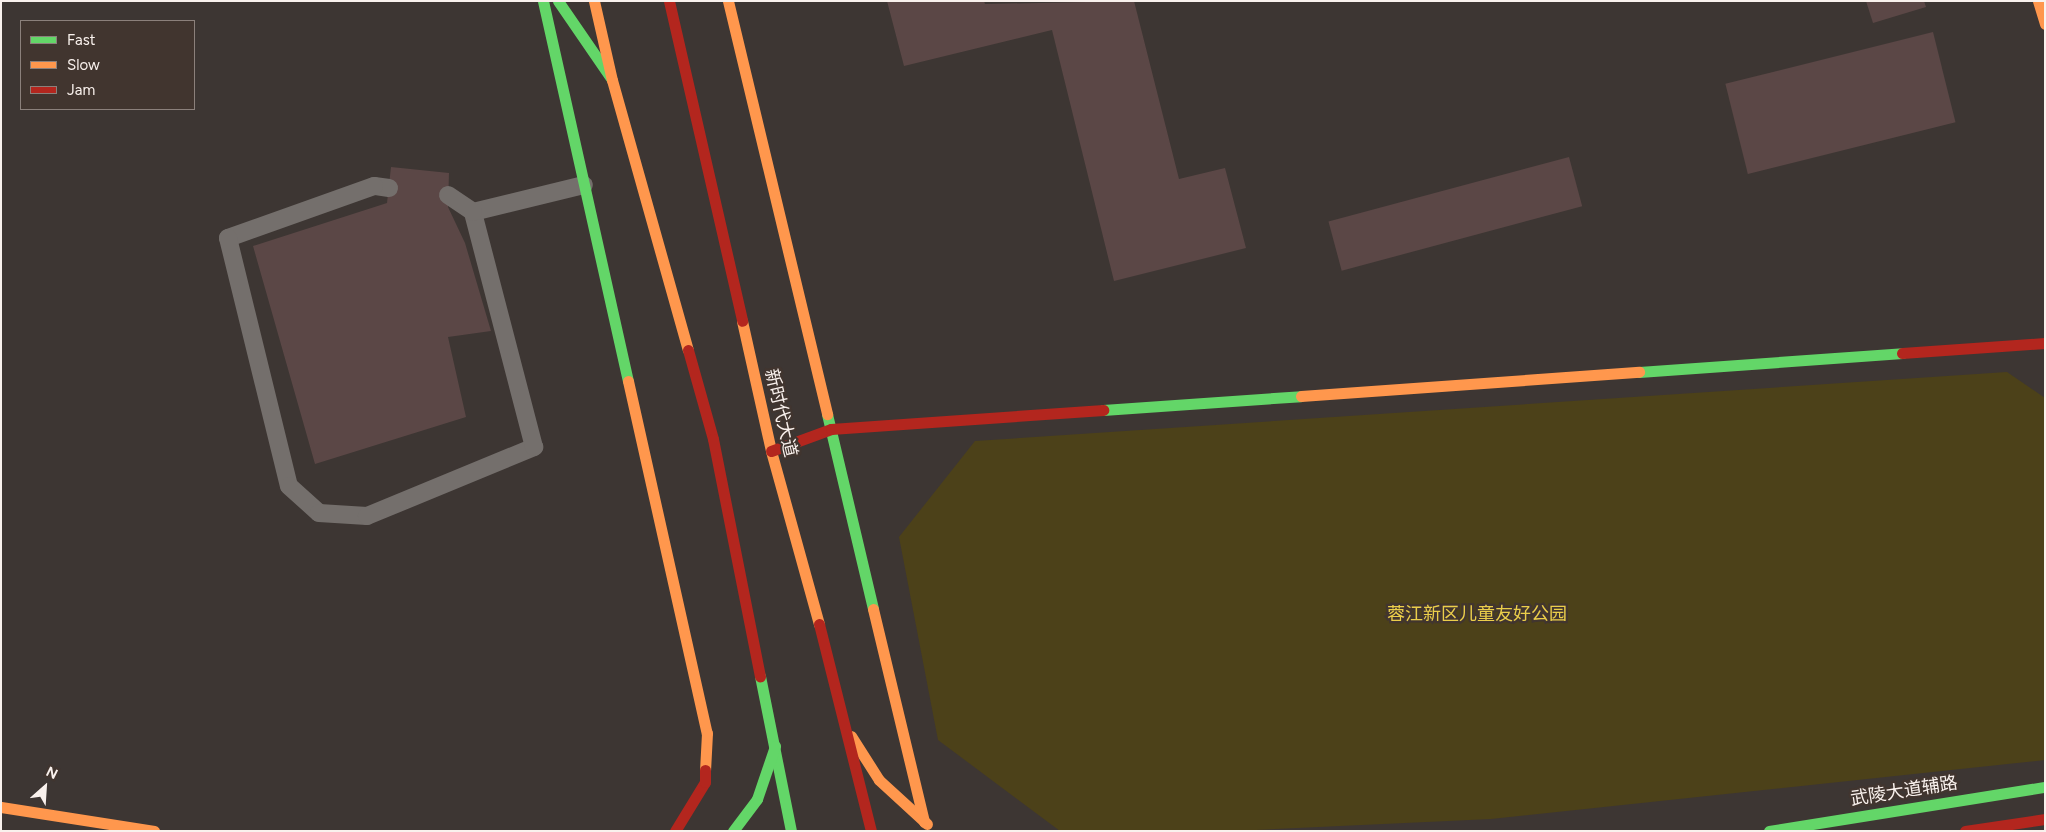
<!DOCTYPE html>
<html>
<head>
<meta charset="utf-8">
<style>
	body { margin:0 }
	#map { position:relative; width:2046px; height:832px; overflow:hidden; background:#3d3633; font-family:Figtree,"Noto Sans SC",sans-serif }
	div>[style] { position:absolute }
	.green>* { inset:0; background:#4c4119 }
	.building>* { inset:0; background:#5b4746; transform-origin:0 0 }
	.lane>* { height:18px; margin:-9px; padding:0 9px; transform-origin:9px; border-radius:9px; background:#746f6c }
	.fast>* { height:11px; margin:-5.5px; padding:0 5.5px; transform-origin:5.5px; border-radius:5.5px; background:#63d668 }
	.slow>* { height:11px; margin:-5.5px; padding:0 5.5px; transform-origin:5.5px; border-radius:5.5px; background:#ff974d }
	.jam>* { height:11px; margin:-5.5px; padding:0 5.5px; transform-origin:5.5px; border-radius:5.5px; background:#b3261e }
	span { translate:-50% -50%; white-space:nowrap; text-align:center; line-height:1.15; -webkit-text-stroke:4.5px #41352f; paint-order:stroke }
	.street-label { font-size:18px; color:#f9f1ed }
	.park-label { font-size:18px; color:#ebce4a }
	.frame { position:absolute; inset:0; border:2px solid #f9f1ed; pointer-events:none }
	.legend { position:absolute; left:20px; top:20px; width:175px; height:90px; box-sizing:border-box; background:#41352f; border:1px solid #8b807b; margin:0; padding:6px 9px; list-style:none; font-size:15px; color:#f9f1ed }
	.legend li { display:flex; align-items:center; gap:10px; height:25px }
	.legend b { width:25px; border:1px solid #8b807b }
	.north { position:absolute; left:20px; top:762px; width:50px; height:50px; -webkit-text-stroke:4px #41352f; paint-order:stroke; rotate:26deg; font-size:14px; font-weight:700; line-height:20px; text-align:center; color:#f9f1ed }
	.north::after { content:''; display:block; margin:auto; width:18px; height:22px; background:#f9f1ed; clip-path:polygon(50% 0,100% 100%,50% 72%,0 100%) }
</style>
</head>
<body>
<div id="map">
	<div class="green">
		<div style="clip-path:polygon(2007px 372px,2045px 398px,2045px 760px,1491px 819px,1235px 831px,1060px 831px,938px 740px,899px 537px,975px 441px)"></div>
	</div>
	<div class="building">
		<div style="clip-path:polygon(887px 1px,984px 1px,985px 4px,1134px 1px,1179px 179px,1225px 168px,1246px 248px,1114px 281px,1052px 30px,904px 66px)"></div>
		<div style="clip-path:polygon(1866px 1px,1924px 1px,1926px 7px,1873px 23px)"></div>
		<div style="left:1933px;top:32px;width:93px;height:214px;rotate:76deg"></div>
		<div style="left:1569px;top:157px;width:51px;height:249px;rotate:75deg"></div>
		<div style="clip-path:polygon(391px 167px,449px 173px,448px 207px,465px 243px,491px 331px,448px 337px,466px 417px,315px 464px,253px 246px,387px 203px)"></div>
	</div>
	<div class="lane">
		<div style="left:389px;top:188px;width:15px;rotate:-172deg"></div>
		<div style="left:374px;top:186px;width:155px;rotate:160.4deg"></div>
		<div style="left:228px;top:238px;width:255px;rotate:76.2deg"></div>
		<div style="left:289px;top:486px;width:40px;rotate:42deg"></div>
		<div style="left:319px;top:513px;width:48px;rotate:3.6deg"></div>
		<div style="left:367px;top:516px;width:181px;rotate:-22.4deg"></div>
		<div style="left:534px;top:447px;width:243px;rotate:-104.6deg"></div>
		<div style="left:473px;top:212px;width:114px;rotate:-13.7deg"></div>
		<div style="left:448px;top:195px;width:30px;rotate:34deg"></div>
	</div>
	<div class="fast">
		<div style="left:543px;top:1px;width:389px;rotate:77.4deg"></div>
		<div style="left:558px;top:1px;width:93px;rotate:55.5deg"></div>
		<div style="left:1639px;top:372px;width:264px;rotate:-4.1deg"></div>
		<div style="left:1103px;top:410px;width:198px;rotate:-4deg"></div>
		<div style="left:827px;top:414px;width:200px;rotate:76.7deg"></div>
		<div style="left:760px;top:676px;width:158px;rotate:78.7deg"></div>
		<div style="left:733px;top:831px;width:40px;rotate:-53deg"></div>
		<div style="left:757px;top:799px;width:56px;rotate:-71.2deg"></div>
		<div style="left:1769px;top:831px;width:279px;rotate:-9.1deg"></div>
	</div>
	<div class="slow">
		<div style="left:594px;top:1px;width:81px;rotate:77.2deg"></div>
		<div style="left:612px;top:80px;width:280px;rotate:74.3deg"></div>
		<div style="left:728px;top:1px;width:425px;rotate:76.5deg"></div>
		<div style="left:2038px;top:1px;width:24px;rotate:73deg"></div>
		<div style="left:742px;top:321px;width:133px;rotate:77.4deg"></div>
		<div style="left:771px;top:451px;width:180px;rotate:74.5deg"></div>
		<div style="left:628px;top:381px;width:361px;rotate:77.4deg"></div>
		<div style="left:707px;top:733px;width:37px;rotate:93deg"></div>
		<div style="left:1301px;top:396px;width:339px;rotate:-4.1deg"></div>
		<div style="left:873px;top:609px;width:219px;rotate:76.5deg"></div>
		<div style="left:851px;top:736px;width:52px;rotate:57.5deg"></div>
		<div style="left:879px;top:780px;width:65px;rotate:42.5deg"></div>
		<div style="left:1px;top:807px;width:155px;rotate:8.9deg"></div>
	</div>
	<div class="jam">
		<div style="left:669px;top:1px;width:328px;rotate:77.1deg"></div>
		<div style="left:688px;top:350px;width:92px;rotate:74.3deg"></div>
		<div style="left:713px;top:439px;width:242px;rotate:78.8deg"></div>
		<div style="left:1902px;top:353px;width:143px;rotate:-4deg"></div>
		<div style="left:771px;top:451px;width:64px;rotate:-20.1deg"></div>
		<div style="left:831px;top:429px;width:273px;rotate:-4deg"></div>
		<div style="left:819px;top:624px;width:213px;rotate:75.9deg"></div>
		<div style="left:675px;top:831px;width:57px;rotate:-58.5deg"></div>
		<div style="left:705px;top:782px;width:12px;rotate:-90deg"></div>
		<div style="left:1965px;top:831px;width:81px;rotate:-8.5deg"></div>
	</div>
	<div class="street-label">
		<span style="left:781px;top:413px;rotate:77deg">新时代大道</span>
		<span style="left:1904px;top:791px;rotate:-9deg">武陵大道辅路</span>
	</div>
	<div class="park-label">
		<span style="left:1477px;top:614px">蓉江新区儿童友好公园</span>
	</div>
	<div class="frame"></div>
	<ul class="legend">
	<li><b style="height:6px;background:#63d668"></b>Fast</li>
	<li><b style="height:6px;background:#ff974d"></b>Slow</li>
	<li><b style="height:6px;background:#b3261e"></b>Jam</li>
	</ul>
	<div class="north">N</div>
</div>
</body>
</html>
